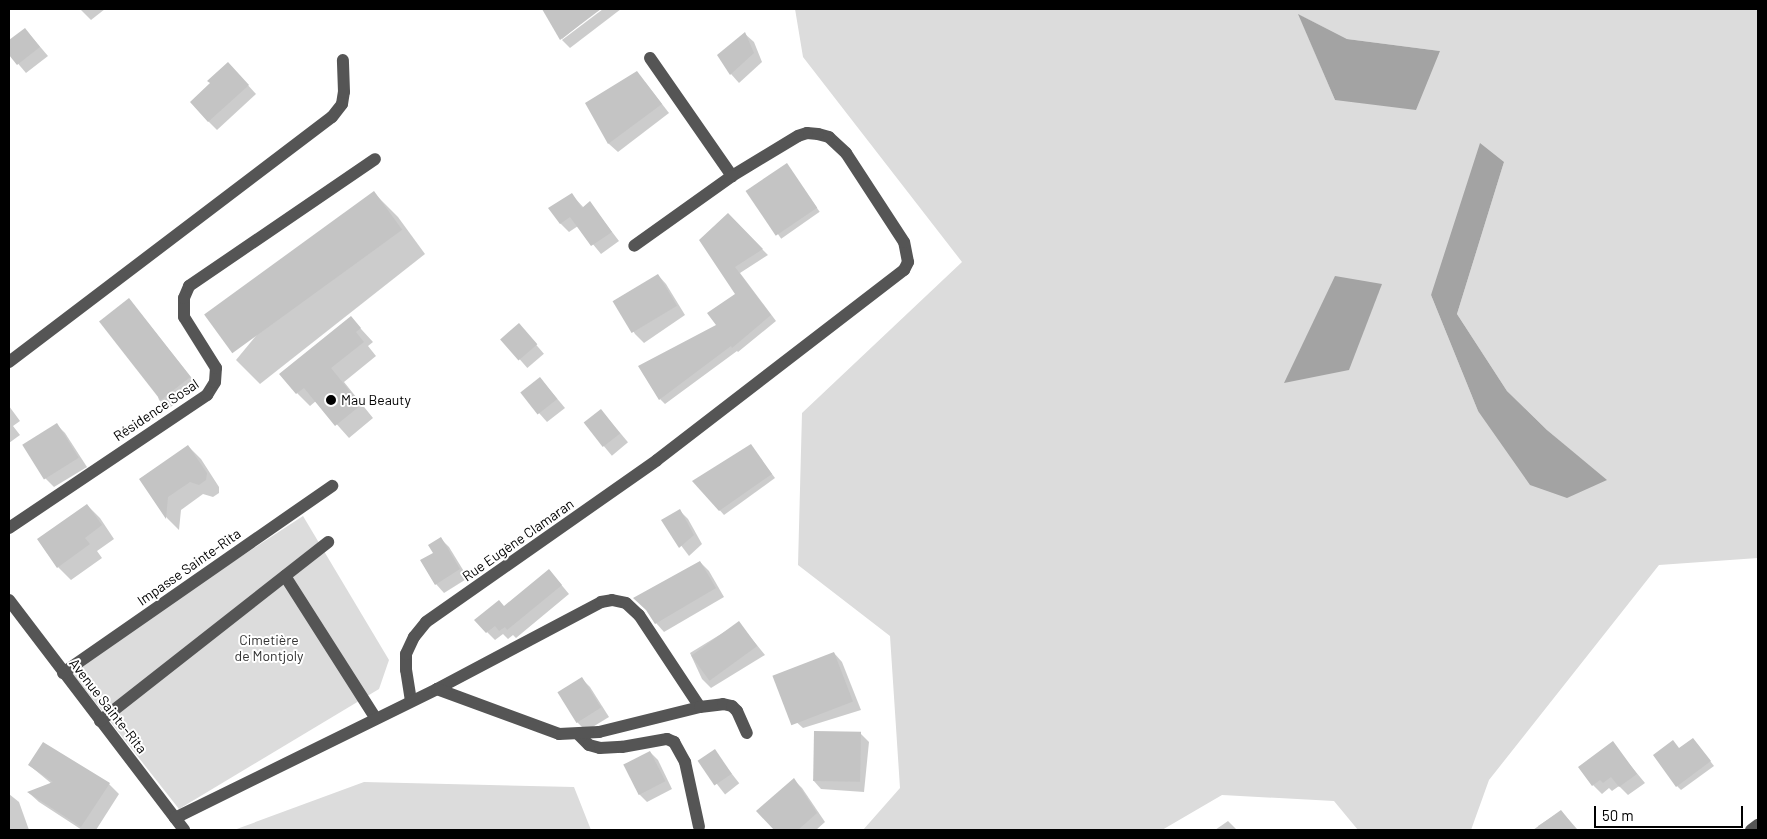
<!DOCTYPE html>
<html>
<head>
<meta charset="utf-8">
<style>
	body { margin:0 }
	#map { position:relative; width:1767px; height:839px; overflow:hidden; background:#fff; font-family:Barlow,sans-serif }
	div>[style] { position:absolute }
	.green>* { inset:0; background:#dcdcdc }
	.water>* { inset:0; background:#a3a3a3 }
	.shadow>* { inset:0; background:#0003; transform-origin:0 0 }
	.building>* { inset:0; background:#c4c4c4; transform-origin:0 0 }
	.minor>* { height:12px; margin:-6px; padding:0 6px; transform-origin:6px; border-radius:6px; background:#555 }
	.dots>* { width:14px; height:14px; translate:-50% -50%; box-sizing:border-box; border:2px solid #fff; border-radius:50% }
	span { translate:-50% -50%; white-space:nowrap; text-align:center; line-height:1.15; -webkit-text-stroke:4px #fff; paint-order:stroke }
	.poi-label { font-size:14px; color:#000 }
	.left { translate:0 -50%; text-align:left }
	.street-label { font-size:14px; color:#000 }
	.park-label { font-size:14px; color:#333 }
	.frame { position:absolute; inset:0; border:10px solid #000; pointer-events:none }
	.scale { position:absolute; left:1594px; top:806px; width:149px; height:22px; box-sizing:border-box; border:2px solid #000; border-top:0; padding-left:6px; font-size:15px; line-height:18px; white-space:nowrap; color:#000; -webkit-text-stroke:4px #fff; paint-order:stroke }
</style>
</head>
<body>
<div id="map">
	<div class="green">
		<div style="clip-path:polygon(evenodd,795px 9px,1758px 9px,1758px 558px,1659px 565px,1489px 780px,1471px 830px,1358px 830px,1334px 801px,1222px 795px,1162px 830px,863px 830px,900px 788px,890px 636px,798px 565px,802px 413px,962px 262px,803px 57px,795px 9px,1299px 15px,1347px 39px,1440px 51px,1335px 100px,1299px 15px,795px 9px,1504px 162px,1457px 314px,1507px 391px,1547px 430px,1606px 481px,1478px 411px,1431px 295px,1504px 162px)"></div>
		<div style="clip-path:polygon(303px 516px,389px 660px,379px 689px,179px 809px,69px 669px)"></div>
		<div style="clip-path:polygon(364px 782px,574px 787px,591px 830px,234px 830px)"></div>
	</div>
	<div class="water">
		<div style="clip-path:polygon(1298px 14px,1347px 39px,1440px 51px,1416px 110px,1335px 100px)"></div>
		<div style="clip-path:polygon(1480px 143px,1504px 162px,1457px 314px,1507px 391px,1547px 430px,1607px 480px,1567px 498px,1530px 485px,1478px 411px,1431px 295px)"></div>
		<div style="clip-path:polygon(1335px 276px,1382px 284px,1349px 370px,1284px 383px)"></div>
	</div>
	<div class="shadow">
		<div style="clip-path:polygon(80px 9px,105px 9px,91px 20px)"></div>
		<div style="clip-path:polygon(545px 9px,599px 9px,562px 39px)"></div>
		<div style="clip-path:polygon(603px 9px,621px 9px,570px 48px,562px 40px)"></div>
		<div style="clip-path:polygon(25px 29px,48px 56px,26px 73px,9px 53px,9px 42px)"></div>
		<div style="clip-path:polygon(745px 34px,754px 42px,762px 62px,739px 83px,731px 74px,719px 55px)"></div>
		<div style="clip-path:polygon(236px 72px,256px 94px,217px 130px,208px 121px)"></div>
		<div style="clip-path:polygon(645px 82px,669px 113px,618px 152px,609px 144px,586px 103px)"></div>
		<div style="left:787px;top:165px;width:57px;height:47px;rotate:55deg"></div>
		<div style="clip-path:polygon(374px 193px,398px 217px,425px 254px,260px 384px,236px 360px)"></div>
		<div style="clip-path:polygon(572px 195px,584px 208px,590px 203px,619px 241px,601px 254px,578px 226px,569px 232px,560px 223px)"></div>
		<div style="clip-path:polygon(728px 215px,768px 255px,740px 273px,776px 321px,738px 352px,737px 351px,665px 404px,660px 399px,717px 326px,737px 294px)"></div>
		<div style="clip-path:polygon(658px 275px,666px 284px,685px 315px,644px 343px,635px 334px,614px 301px)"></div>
		<div style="clip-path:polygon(129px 299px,198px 386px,168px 409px,159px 400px)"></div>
		<div style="clip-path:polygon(351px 318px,373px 342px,368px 346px,376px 356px,344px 382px,373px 418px,349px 438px,316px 401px,310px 406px,297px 393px)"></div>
		<div style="left:519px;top:325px;width:38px;height:22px;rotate:49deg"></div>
		<div style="clip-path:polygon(540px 378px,565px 408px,547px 422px,539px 413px)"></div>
		<div style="clip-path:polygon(9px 406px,20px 421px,13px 426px,20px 435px,9px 443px)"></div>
		<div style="left:601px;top:410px;width:42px;height:21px;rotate:50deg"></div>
		<div style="clip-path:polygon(57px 425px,65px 433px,87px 467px,54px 487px,45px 478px,24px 445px)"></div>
		<div style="clip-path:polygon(188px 446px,201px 459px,219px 487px,219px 493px,213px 497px,203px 494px,181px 510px,179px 530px,167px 518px,140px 479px)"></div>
		<div style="clip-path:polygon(754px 450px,775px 478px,724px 515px,694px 481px)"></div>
		<div style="clip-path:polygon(87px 505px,100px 518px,114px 539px,97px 551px,102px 558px,71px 580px,58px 567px)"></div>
		<div style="clip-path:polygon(680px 511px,688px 519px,702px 544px,689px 556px,662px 520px)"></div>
		<div style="clip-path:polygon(441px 539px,449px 547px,468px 578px,444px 593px,436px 584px)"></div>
		<div style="clip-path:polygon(700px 562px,709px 571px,724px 597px,664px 632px,656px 623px)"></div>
		<div style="clip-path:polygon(549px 570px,569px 594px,516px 638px,513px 635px,508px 639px,503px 634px,495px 640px,487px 632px,504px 607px)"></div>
		<div style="clip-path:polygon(739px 623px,765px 655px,711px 688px,702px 679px,690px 653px)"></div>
		<div style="clip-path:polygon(834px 653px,842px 662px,861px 710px,803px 728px,794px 720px)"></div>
		<div style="clip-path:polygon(582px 679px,590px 687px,609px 717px,586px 731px,577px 722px,559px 692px)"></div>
		<div style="clip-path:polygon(860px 733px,869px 742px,864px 792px,821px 789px,813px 780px)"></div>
		<div style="clip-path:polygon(1612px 743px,1645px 783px,1628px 795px,1619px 786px,1612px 791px,1609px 788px,1602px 794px,1593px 785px)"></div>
		<div style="clip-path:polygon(1697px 744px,1714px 766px,1681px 790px,1677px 786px,1679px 749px)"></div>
		<div style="left:714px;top:751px;width:41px;height:18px;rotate:52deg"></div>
		<div style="clip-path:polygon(650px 752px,658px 760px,672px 789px,647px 802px,639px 794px)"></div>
		<div style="clip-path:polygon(29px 765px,109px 784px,119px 794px,96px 830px,82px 830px,39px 802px,29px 793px,52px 784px)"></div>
		<div style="clip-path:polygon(794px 780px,802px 788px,825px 822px,816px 830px,776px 830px,758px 811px)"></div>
		<div style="clip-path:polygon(9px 794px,19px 802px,29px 830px,9px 830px)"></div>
		<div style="clip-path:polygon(1561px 811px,1578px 830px,1541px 830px,1538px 826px)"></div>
		<div style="clip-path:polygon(1228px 821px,1237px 830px,1215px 830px)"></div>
	</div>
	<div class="building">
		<div style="clip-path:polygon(542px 9px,601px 9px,560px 40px)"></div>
		<div style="clip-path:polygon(25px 28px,40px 47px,17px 65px,9px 55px,9px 40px)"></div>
		<div style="clip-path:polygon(745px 32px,754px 53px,730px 75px,717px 55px)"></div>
		<div style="clip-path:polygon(228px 62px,249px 85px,208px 122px,190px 102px,210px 83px,207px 81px)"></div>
		<div style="clip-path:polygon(637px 71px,662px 104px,608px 144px,585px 103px)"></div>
		<div style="left:787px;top:163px;width:54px;height:50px;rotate:56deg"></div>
		<div style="left:374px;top:191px;width:48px;height:210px;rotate:54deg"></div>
		<div style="clip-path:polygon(572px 193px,582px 208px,590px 201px,612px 232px,591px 246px,570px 217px,560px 224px,548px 208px)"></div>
		<div style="clip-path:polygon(728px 213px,763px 249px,735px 267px,771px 315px,732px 348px,731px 346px,659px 400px,638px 366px,716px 325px,707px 313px,735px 294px,699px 240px)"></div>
		<div style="left:658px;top:274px;width:37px;height:53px;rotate:59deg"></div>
		<div style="left:129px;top:298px;width:100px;height:38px;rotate:52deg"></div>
		<div style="clip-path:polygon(351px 316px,361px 328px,356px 332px,364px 342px,331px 368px,361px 405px,335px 426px,304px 388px,296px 394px,279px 374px)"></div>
		<div style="left:519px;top:323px;width:28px;height:25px;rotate:49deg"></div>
		<div style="left:540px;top:377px;width:28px;height:25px;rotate:52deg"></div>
		<div style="left:601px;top:409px;width:31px;height:22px;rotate:52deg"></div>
		<div style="left:57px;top:423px;width:41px;height:41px;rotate:58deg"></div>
		<div style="clip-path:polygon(751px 444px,772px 474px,719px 511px,692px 481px)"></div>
		<div style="clip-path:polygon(188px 445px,207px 473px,206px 480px,199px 485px,190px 482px,168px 497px,166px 519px,139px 479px)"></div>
		<div style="clip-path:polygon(87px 504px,102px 525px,85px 538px,90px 544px,57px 568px,37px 539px)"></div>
		<div style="clip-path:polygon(680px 509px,694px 535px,679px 548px,661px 520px)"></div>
		<div style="clip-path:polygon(441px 537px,460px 569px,435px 585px,420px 560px,433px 553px,428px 545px)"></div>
		<div style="clip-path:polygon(700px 561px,716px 588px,655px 624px,646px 610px,633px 598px)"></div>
		<div style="clip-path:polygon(549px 569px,562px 585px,507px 630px,505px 627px,499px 631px,495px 626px,486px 633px,474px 620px,499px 600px,504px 606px)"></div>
		<div style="left:739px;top:621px;width:31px;height:59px;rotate:54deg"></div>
		<div style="left:834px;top:652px;width:53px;height:66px;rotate:69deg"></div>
		<div style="left:582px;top:677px;width:36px;height:29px;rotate:58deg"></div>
		<div style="left:814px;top:731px;width:47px;height:50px;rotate:1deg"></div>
		<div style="clip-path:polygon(1693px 738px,1711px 761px,1676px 787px,1653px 755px,1673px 740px,1679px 748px)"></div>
		<div style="clip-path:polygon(1613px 741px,1637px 774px,1619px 787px,1611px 777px,1603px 783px,1600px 780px,1592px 786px,1578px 767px)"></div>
		<div style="clip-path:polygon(43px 742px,110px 783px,81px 827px,27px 792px,53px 782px,28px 765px)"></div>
		<div style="left:715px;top:749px;width:30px;height:21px;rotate:56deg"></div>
		<div style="left:650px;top:751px;width:34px;height:30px;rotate:63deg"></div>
		<div style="clip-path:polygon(794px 778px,817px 813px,798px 830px,774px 830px,756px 811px)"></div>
		<div style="clip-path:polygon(1561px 810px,1577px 830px,1533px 830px)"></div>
	</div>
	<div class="minor">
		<div style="left:650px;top:58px;width:144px;rotate:55.2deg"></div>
		<div style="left:9px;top:362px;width:405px;rotate:-37.2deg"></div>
		<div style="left:332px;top:117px;width:16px;rotate:-52deg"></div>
		<div style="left:342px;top:104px;width:12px;rotate:-81deg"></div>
		<div style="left:344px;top:92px;width:32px;rotate:-92deg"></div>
		<div style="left:9px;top:528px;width:239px;rotate:-33.9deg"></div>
		<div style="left:207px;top:395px;width:15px;rotate:-58deg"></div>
		<div style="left:215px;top:382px;width:14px;rotate:-86deg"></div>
		<div style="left:216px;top:368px;width:60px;rotate:-122.1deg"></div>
		<div style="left:184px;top:317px;width:19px;rotate:-90deg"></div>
		<div style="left:184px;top:298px;width:13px;rotate:-67deg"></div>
		<div style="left:189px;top:286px;width:225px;rotate:-34.3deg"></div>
		<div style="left:285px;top:576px;width:169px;rotate:57.5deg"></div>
		<div style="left:9px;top:600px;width:289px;rotate:52.7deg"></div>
		<div style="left:63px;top:673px;width:328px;rotate:-34.8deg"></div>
		<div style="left:437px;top:689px;width:186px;rotate:-27.9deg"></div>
		<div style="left:601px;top:602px;width:11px;rotate:-10deg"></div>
		<div style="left:612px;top:600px;width:14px;rotate:12deg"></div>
		<div style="left:626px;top:603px;width:18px;rotate:43deg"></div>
		<div style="left:639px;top:615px;width:110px;rotate:56.5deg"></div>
		<div style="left:411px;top:701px;width:31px;rotate:-99deg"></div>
		<div style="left:406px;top:670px;width:16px;rotate:-90deg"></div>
		<div style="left:406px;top:654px;width:19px;rotate:-65deg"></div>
		<div style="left:414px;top:637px;width:19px;rotate:-51deg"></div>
		<div style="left:426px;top:622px;width:282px;rotate:-35deg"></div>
		<div style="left:657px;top:460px;width:312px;rotate:-37.6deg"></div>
		<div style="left:904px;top:270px;width:9px;rotate:-63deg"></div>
		<div style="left:908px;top:262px;width:20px;rotate:-101deg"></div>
		<div style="left:904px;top:242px;width:106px;rotate:-123.1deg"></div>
		<div style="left:846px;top:153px;width:23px;rotate:-137deg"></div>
		<div style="left:829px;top:137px;width:11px;rotate:-165deg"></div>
		<div style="left:818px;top:134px;width:11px;rotate:-175deg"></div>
		<div style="left:807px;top:133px;width:9px;rotate:162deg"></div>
		<div style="left:798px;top:136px;width:77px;rotate:148.8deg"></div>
		<div style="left:732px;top:176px;width:120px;rotate:144.5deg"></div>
		<div style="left:100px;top:721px;width:290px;rotate:-38.1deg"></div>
		<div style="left:579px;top:735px;width:14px;rotate:45deg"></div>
		<div style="left:589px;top:745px;width:11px;rotate:15deg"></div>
		<div style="left:600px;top:748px;width:22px;rotate:-3deg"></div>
		<div style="left:622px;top:747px;width:46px;rotate:-10.1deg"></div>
		<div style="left:667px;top:739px;width:8px;rotate:23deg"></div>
		<div style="left:674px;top:742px;width:23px;rotate:61deg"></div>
		<div style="left:685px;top:762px;width:66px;rotate:77.8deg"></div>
		<div style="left:175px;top:818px;width:292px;rotate:-26.2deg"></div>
		<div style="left:437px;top:689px;width:130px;rotate:20.2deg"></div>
		<div style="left:559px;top:734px;width:40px;rotate:-2.9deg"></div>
		<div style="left:599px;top:732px;width:104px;rotate:-13.9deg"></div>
		<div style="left:700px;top:707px;width:23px;rotate:-7deg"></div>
		<div style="left:723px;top:704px;width:9px;rotate:13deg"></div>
		<div style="left:732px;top:706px;width:7px;rotate:45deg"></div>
		<div style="left:737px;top:711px;width:24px;rotate:66deg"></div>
		<div style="left:1751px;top:830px;width:9px;rotate:-36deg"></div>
	</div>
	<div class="dots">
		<div style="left:331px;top:400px;background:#000"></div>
	</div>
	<div class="poi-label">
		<span class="left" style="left:341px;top:400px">Mau Beauty</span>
	</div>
	<div class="street-label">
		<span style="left:156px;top:410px;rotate:-34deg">Résidence Sosal</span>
		<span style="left:518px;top:540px;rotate:-35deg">Rue Eugène Clamaran</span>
		<span style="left:189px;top:567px;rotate:-35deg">Impasse Sainte-Rita</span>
		<span style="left:108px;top:706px;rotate:52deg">Avenue Sainte-Rita</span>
	</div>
	<div class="park-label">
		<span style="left:269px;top:648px">Cimetière<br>de Montjoly</span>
	</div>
	<div class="frame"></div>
	<div class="scale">50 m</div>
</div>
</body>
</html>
